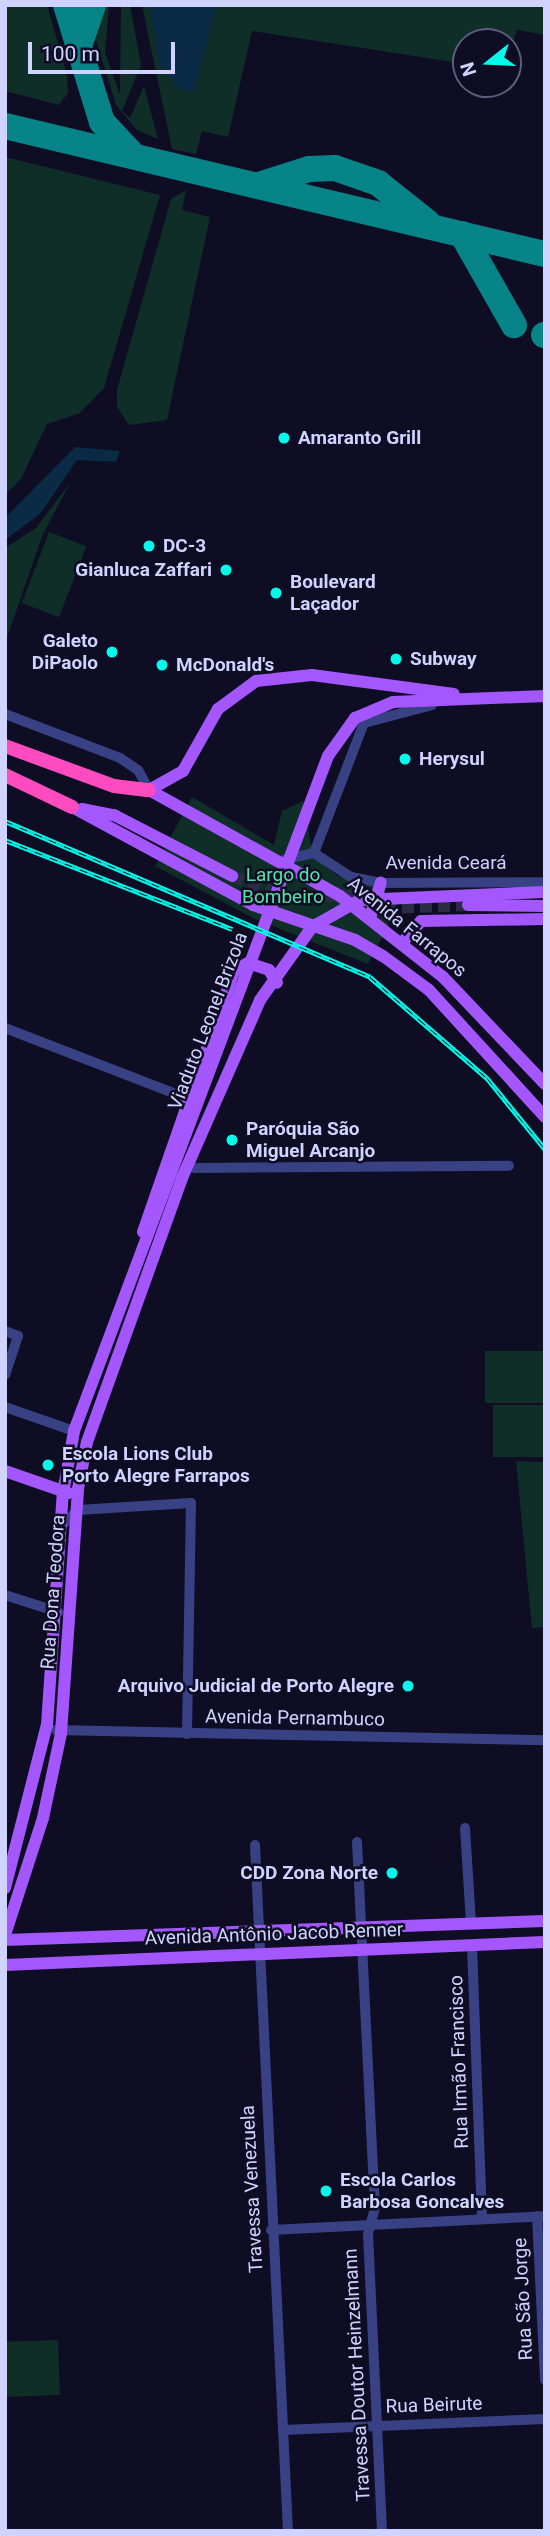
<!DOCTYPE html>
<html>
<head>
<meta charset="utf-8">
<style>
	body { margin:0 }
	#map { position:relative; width:550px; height:2536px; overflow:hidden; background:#0e0d24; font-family:Roboto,sans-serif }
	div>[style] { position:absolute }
	.green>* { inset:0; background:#102e28; transform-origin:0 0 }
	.water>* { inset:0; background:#0a2a46 }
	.taxiway>* { height:26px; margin:-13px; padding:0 13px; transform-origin:13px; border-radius:13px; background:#078487 }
	.major-tunnel>* { height:12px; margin-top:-6px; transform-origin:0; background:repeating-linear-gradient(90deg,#2b2b45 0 12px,transparent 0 18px) }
	.minor>* { height:10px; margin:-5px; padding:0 5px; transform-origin:5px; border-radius:5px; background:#374184 }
	.major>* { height:12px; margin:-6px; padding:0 6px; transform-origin:6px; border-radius:6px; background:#a457ff }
	.highway>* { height:14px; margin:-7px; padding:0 7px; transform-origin:7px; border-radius:7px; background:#ff4bc0 }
	.rail>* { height:5px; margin-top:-2.5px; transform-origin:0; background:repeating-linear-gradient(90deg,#0e0d24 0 8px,#00fbea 0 16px); box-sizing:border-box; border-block:2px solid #00fbea }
	.dots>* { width:19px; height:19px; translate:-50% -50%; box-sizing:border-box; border:4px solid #0e0d24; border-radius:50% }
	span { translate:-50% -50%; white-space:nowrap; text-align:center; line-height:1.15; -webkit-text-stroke:5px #0e0d24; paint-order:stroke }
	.poi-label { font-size:19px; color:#d0d3ff; font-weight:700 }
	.left { translate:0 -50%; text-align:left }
	.right { translate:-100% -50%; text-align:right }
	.street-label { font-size:19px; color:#d0d3ff }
	.park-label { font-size:19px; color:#59e2a8 }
	.frame { position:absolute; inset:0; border:7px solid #d0d3ff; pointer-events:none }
	.north { position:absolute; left:452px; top:28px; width:70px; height:70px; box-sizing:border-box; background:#0e0d24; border:2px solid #5c5c7c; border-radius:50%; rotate:252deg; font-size:19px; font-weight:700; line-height:28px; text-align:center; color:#d0d3ff }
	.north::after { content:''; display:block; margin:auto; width:24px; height:32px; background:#00fbea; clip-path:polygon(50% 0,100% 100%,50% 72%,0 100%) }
	.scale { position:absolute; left:28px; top:42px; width:147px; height:32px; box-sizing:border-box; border:4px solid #d0d3ff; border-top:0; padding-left:9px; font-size:21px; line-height:24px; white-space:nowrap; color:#d0d3ff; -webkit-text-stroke:5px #0e0d24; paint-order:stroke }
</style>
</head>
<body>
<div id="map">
	<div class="green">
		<div style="clip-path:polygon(5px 5px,47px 5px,67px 75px,68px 93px,59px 105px,5px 91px)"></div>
		<div style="clip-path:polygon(100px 5px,109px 5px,105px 53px,120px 94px,121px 5px,130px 5px,141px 65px,122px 111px,130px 118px,144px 86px,158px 139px,137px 130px,116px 105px,94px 34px)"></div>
		<div style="clip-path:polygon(142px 5px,545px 5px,545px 35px,517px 30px,508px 58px,508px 42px,466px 42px,466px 64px,252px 31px,228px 137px,202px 131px,196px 154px,172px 149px)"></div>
		<div style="clip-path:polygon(5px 157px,160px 195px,104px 388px,80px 413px,47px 424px,21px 479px,5px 495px)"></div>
		<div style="clip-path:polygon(186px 190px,182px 210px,210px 217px,167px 420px,129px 425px,117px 407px,117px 390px,171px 199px)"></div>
		<div style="clip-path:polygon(70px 483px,43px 534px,5px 643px,5px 548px,36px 528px)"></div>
		<div style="left:49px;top:532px;width:40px;height:76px;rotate:21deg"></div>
		<div style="clip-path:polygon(192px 797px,274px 845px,282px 811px,303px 801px,313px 856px,336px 875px,385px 887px,390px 923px,368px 964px,253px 918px,155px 866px)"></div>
		<div style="left:545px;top:1351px;width:52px;height:60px;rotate:90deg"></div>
		<div style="left:545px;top:1405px;width:52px;height:52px;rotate:90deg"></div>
		<div style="clip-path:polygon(516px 1461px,545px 1462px,545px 1627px,532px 1628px)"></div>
		<div style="left:58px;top:2340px;width:55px;height:53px;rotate:88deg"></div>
	</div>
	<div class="water">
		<div style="clip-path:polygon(150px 5px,216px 5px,195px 90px,180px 90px,159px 63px)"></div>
		<div style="clip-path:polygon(75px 447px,120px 451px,116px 462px,77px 460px,40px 514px,5px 540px,5px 518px)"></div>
	</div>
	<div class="taxiway">
		<div style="left:66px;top:5px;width:122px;rotate:72.9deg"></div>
		<div style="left:102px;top:122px;width:42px;rotate:46.9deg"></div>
		<div style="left:79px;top:46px;width:43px;rotate:-71.1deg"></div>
		<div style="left:5px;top:126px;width:555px;rotate:13.34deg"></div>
		<div style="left:259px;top:185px;width:52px;rotate:-17.7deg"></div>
		<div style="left:309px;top:169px;width:26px;rotate:-2deg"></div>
		<div style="left:335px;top:168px;width:46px;rotate:19.2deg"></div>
		<div style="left:378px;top:183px;width:63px;rotate:38.5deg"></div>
		<div style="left:462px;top:234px;width:105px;rotate:60.3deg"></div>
		<div style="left:544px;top:335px;width:1px"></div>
	</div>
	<div class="major-tunnel">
		<div style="left:232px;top:876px;width:61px;rotate:21.1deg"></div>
		<div style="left:289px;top:898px;width:56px;rotate:-3.1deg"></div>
		<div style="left:345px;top:895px;width:41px;rotate:18.4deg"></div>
		<div style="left:384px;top:908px;width:84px;rotate:-2deg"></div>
	</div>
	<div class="minor">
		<div style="left:5px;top:714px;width:123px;rotate:20.9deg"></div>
		<div style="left:120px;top:758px;width:22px;rotate:34deg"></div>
		<div style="left:138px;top:770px;width:23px;rotate:61deg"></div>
		<div style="left:314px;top:853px;width:44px;rotate:33deg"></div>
		<div style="left:351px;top:877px;width:31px;rotate:11deg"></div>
		<div style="left:381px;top:883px;width:164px;rotate:-0.3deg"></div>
		<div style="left:283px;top:860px;width:32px;rotate:-13deg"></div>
		<div style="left:314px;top:853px;width:139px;rotate:-69deg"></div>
		<div style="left:364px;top:723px;width:70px;rotate:-14.8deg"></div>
		<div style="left:5px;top:1028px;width:194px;rotate:21.1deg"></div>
		<div style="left:194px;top:1168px;width:315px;rotate:-0.4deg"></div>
		<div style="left:5px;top:1331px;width:14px;rotate:21deg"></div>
		<div style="left:18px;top:1336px;width:41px;rotate:108.4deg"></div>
		<div style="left:5px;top:1407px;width:73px;rotate:19.2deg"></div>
		<div style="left:62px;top:1525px;width:22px;rotate:-43deg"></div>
		<div style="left:78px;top:1510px;width:113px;rotate:-3.5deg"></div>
		<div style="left:191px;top:1503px;width:231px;rotate:91deg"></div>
		<div style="left:5px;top:1595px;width:56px;rotate:17.8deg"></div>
		<div style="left:56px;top:1730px;width:489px;rotate:1.2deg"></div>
		<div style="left:465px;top:1828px;width:96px;rotate:86.4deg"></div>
		<div style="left:357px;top:1842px;width:366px;rotate:87.2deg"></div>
		<div style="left:375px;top:2208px;width:27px;rotate:105deg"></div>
		<div style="left:368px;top:2234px;width:297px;rotate:87.3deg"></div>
		<div style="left:255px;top:1845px;width:687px;rotate:87.25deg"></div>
		<div style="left:472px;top:1946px;width:273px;rotate:87.9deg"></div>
		<div style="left:537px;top:2216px;width:164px;rotate:87.2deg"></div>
		<div style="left:271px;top:2230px;width:274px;rotate:-2.9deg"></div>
		<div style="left:283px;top:2430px;width:262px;rotate:-2.4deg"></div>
	</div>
	<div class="major">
		<div style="left:149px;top:790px;width:218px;rotate:29deg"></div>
		<div style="left:340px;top:896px;width:131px;rotate:38.2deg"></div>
		<div style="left:443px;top:977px;width:148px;rotate:46.4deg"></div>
		<div style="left:149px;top:790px;width:39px;rotate:-29deg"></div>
		<div style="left:183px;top:771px;width:71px;rotate:-60.6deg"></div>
		<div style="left:218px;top:709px;width:47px;rotate:-36.4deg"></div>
		<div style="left:256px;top:681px;width:56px;rotate:-6.1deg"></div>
		<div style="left:312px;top:675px;width:143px;rotate:7.6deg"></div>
		<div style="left:72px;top:807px;width:206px;rotate:28.4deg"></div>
		<div style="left:253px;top:905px;width:108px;rotate:18.9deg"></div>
		<div style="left:355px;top:940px;width:32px;rotate:30deg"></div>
		<div style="left:383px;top:956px;width:57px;rotate:36.5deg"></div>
		<div style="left:429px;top:990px;width:172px;rotate:47.6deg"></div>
		<div style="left:82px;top:809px;width:33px;rotate:11deg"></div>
		<div style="left:114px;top:815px;width:133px;rotate:27.3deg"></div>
		<div style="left:468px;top:905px;width:77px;rotate:0.7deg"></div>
		<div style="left:370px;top:918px;width:37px;rotate:-73deg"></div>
		<div style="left:402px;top:943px;width:29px;rotate:-49deg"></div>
		<div style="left:421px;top:921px;width:124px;rotate:-0.9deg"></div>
		<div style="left:143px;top:1232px;width:276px;rotate:-70.8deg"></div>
		<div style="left:234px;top:971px;width:16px;rotate:-30deg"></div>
		<div style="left:248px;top:963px;width:22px;rotate:18deg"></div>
		<div style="left:269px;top:970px;width:15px;rotate:58deg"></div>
		<div style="left:5px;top:1471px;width:67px;rotate:19.2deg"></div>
		<div style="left:5px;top:1888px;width:168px;rotate:-75.6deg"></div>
		<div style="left:47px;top:1725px;width:233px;rotate:-86.1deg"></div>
		<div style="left:63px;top:1493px;width:63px;rotate:-79.9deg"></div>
		<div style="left:74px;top:1431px;width:721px;rotate:-69.38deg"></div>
		<div style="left:328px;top:756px;width:47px;rotate:-54.6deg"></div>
		<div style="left:355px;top:718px;width:41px;rotate:-22.8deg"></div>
		<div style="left:393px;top:702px;width:152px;rotate:-2.3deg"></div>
		<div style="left:5px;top:1935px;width:123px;rotate:-72deg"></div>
		<div style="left:43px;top:1818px;width:87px;rotate:-78deg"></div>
		<div style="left:61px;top:1733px;width:245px;rotate:-86deg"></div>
		<div style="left:78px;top:1489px;width:48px;rotate:-79.2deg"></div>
		<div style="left:87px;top:1442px;width:281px;rotate:-70.2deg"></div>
		<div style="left:182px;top:1178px;width:194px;rotate:-66.3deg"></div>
		<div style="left:260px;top:1000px;width:90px;rotate:-54.5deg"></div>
		<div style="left:312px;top:927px;width:55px;rotate:-29.4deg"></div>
		<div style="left:360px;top:900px;width:185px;rotate:-2.5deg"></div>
		<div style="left:5px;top:1940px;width:540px;rotate:-2.02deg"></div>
		<div style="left:5px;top:1965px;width:540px;rotate:-2.44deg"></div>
	</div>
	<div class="highway">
		<div style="left:5px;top:746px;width:116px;rotate:20.2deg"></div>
		<div style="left:114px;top:786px;width:35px;rotate:7deg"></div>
		<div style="left:5px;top:775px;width:74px;rotate:25.5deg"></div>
	</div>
	<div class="rail">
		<div style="left:5px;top:821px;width:397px;rotate:23.1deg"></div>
		<div style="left:370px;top:977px;width:155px;rotate:40.8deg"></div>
		<div style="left:487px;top:1078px;width:92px;rotate:50.8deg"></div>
		<div style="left:5px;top:840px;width:244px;rotate:21.4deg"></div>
	</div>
	<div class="dots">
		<div style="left:284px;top:438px;background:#00fbea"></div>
		<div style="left:149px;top:546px;background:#00fbea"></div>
		<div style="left:226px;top:570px;background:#00fbea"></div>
		<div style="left:276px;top:593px;background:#00fbea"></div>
		<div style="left:112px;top:652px;background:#00fbea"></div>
		<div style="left:396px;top:659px;background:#00fbea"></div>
		<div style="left:162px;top:665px;background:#00fbea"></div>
		<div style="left:405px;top:759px;background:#00fbea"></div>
		<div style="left:232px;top:1140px;background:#00fbea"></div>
		<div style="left:48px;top:1465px;background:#00fbea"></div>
		<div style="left:408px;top:1686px;background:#00fbea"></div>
		<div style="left:392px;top:1873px;background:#00fbea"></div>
		<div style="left:326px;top:2191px;background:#00fbea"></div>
	</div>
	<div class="poi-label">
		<span class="left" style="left:298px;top:438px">Amaranto Grill</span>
		<span class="left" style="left:163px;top:546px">DC-3</span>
		<span class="right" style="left:212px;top:570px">Gianluca Zaffari</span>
		<span class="left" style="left:290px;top:593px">Boulevard<br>Laçador</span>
		<span class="right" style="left:98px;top:652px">Galeto<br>DiPaolo</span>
		<span class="left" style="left:410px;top:659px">Subway</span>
		<span class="left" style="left:176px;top:665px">McDonald's</span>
		<span class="left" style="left:419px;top:759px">Herysul</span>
		<span class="left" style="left:246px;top:1140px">Paróquia São<br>Miguel Arcanjo</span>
		<span class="left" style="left:62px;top:1465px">Escola Lions Club<br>Porto Alegre Farrapos</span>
		<span class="right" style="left:394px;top:1686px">Arquivo Judicial de Porto Alegre</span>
		<span class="right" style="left:378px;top:1873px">CDD Zona Norte</span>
		<span class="left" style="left:340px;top:2191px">Escola Carlos<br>Barbosa Goncalves</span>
	</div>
	<div class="street-label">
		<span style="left:446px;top:863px">Avenida Ceará</span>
		<span style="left:407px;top:927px;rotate:39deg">Avenida Farrapos</span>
		<span style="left:208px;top:1021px;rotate:-69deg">Viaduto Leonel Brizola</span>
		<span style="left:53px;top:1592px;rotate:-86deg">Rua Dona Teodora</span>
		<span style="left:295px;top:1718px;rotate:1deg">Avenida Pernambuco</span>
		<span style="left:274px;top:1934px;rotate:-2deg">Avenida Antônio Jacob Renner</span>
		<span style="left:459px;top:2062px;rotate:-92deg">Rua Irmão Francisco</span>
		<span style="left:252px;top:2189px;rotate:-93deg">Travessa Venezuela</span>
		<span style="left:523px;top:2299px;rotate:-93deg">Rua São Jorge</span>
		<span style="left:357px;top:2375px;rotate:-93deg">Travessa Doutor Heinzelmann</span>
		<span style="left:434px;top:2405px;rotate:-2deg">Rua Beirute</span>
	</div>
	<div class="park-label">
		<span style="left:283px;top:886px">Largo do<br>Bombeiro</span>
	</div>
	<div class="frame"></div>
	<div class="north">N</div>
	<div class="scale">100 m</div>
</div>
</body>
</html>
